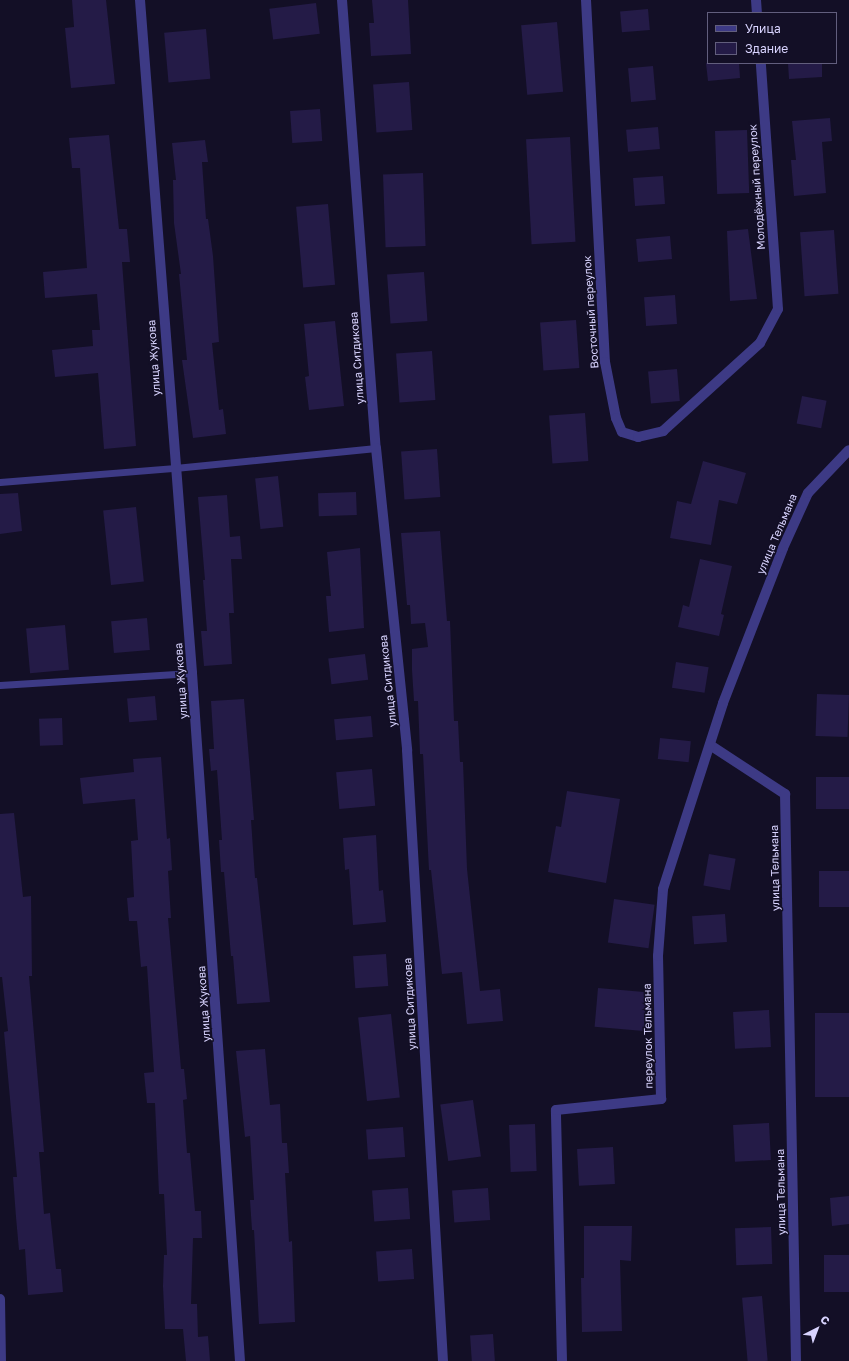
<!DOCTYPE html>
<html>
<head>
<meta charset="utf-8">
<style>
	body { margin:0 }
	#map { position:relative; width:849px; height:1361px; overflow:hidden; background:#130f26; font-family:"Golos Text",sans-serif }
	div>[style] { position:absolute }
	.building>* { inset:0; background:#241b47; transform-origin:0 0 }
	.lane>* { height:7px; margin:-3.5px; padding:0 3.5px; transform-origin:3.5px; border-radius:3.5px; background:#3d3a85 }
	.street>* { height:10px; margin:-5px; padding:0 5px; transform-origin:5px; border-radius:5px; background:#3d3a85 }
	span { translate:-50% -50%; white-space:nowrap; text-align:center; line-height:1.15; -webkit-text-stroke:3px #130f26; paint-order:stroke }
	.street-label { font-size:11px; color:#d9d4ff }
	.legend { position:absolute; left:707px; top:12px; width:130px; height:52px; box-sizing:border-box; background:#130f26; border:1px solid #625e7d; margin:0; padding:5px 7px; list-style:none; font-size:12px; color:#d9d4ff }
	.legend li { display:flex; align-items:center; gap:8px; height:20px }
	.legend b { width:20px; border:1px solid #625e7d }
	.north { position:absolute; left:797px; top:1309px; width:40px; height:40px; -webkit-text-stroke:3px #130f26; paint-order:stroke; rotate:42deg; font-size:11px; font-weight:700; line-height:16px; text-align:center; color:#d9d4ff }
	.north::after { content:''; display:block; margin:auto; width:14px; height:18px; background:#d9d4ff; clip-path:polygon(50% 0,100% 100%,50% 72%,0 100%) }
</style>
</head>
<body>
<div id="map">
	<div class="building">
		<div style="clip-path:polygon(72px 0,106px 0,115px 84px,71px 88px,65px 28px,74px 27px)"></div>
		<div style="clip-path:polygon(372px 0,408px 0,411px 54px,371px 56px,369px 23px,374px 23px)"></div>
		<div style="left:316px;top:3px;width:31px;height:47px;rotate:83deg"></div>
		<div style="left:648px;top:9px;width:21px;height:28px;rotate:85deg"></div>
		<div style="left:557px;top:22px;width:70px;height:36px;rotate:85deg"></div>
		<div style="left:206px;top:29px;width:50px;height:42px;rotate:85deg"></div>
		<div style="clip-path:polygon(706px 63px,739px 63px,740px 78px,708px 81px)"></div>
		<div style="clip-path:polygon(788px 63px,822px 63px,822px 77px,789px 79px)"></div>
		<div style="left:653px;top:66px;width:34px;height:25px;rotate:85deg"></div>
		<div style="left:409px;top:82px;width:48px;height:36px;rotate:86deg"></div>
		<div style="left:320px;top:109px;width:32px;height:30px;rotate:86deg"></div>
		<div style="clip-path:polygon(830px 118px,832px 141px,822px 142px,826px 193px,794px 196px,791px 160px,796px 160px,792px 121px)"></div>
		<div style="left:658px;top:127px;width:22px;height:32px;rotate:85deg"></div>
		<div style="left:747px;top:130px;width:63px;height:32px;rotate:88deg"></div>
		<div style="clip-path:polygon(109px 135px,119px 229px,127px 229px,130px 262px,122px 262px,136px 446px,104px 449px,98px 373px,55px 377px,52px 350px,93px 346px,92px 330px,100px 330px,97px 294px,45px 298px,43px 272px,87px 268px,80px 168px,72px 168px,69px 138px)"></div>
		<div style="left:570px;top:137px;width:105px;height:44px;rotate:87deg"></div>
		<div style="clip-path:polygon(205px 140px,208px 162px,202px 162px,206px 219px,208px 219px,213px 256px,219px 342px,212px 343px,219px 410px,223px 409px,226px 434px,193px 438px,182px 360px,187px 360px,179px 274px,181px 274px,174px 223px,173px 180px,176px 180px,172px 143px)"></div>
		<div style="left:423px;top:173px;width:73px;height:40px;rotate:88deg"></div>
		<div style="left:663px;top:176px;width:28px;height:30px;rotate:86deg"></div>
		<div style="left:328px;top:204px;width:81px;height:32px;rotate:85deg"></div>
		<div style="clip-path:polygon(748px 229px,757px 299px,730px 301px,727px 231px)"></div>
		<div style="left:834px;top:230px;width:64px;height:34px;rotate:86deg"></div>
		<div style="left:670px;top:236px;width:23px;height:34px;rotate:85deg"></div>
		<div style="left:424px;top:272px;width:49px;height:37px;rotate:86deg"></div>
		<div style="left:675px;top:295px;width:29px;height:31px;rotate:86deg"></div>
		<div style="left:576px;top:320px;width:48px;height:36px;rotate:86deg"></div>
		<div style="clip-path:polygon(335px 321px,344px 406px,309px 410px,305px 377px,309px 376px,304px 324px)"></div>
		<div style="left:432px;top:351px;width:49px;height:36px;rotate:86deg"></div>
		<div style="left:677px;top:369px;width:32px;height:29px;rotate:85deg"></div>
		<div style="left:802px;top:396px;width:25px;height:28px;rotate:11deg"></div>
		<div style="left:585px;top:413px;width:48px;height:36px;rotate:86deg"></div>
		<div style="left:437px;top:449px;width:48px;height:36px;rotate:86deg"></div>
		<div style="clip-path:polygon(703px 461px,746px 473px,737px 504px,719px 500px,711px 545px,670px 538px,677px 501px,691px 504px)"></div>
		<div style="left:278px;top:476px;width:51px;height:23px;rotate:84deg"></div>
		<div style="left:356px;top:492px;width:23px;height:38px;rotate:88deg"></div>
		<div style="clip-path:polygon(18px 493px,22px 531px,0 534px,0 494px)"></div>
		<div style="clip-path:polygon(227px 495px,230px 537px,240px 536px,242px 559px,231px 559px,234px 613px,229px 613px,232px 664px,204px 666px,201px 631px,207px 631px,203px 580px,205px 580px,198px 497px)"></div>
		<div style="left:136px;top:507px;width:75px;height:33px;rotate:84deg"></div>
		<div style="clip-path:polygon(440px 531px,447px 621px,450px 621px,454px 721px,458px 721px,460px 762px,463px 762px,467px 869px,480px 991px,500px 989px,503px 1021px,467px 1024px,462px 972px,442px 974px,431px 870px,429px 870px,423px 754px,420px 754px,418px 701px,414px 701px,412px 670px,412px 649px,428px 647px,425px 623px,411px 624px,410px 605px,407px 605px,401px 533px)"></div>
		<div style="clip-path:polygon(360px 548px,364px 628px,329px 632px,326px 596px,331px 596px,327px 552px)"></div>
		<div style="clip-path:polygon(700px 559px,732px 566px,721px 614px,724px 615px,719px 636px,678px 627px,683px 605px,689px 607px)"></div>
		<div style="left:147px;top:618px;width:32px;height:36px;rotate:85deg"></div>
		<div style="left:65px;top:625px;width:45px;height:39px;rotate:85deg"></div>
		<div style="left:365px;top:654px;width:26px;height:37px;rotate:83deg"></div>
		<div style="left:676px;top:662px;width:33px;height:26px;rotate:9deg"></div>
		<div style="left:817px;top:694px;width:32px;height:42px;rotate:2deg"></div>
		<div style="left:155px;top:696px;width:24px;height:28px;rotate:85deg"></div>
		<div style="clip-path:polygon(244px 699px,254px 820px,251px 820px,255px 878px,257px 878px,270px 1002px,237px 1004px,233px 956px,231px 956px,224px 872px,221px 872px,219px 840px,222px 840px,217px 770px,211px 771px,209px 749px,214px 749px,211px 701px)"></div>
		<div style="left:371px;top:716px;width:21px;height:37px;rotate:85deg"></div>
		<div style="left:62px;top:718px;width:27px;height:23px;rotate:88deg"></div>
		<div style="left:660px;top:738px;width:31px;height:21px;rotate:6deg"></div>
		<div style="clip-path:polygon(161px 757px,167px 839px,170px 838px,172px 870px,168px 871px,171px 918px,168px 918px,181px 1069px,184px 1069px,187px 1099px,183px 1100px,187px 1153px,190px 1153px,195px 1211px,201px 1211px,202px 1238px,193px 1238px,191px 1304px,197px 1304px,198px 1337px,208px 1336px,210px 1361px,186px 1361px,183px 1329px,165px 1329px,163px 1286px,164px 1255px,167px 1255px,164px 1194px,159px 1194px,155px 1103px,147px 1103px,144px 1073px,154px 1072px,147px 966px,141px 967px,137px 921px,129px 921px,127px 898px,134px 897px,131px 841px,138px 840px,135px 799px,83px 804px,80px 778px,134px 772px,133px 759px)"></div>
		<div style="left:372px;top:769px;width:37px;height:36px;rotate:85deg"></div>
		<div style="left:849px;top:777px;width:32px;height:33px;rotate:90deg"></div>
		<div style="clip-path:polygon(567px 791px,620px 799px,606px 883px,548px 872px,556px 826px,561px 827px)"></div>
		<div style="clip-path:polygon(14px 813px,23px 897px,31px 896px,32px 976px,29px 976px,44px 1152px,39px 1152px,44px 1214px,50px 1213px,56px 1269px,61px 1269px,63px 1292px,28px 1295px,25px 1249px,19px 1250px,16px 1217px,13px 1177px,17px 1177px,4px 1032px,8px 1031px,2px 977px,0 977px,0 814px)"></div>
		<div style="clip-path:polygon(376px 835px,379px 891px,383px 890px,386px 922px,353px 925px,349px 869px,345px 870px,343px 838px)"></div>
		<div style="left:709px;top:854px;width:27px;height:32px;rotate:10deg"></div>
		<div style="left:819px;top:871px;width:30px;height:36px"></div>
		<div style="left:614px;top:899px;width:41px;height:44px;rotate:8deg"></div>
		<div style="left:725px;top:914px;width:28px;height:33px;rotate:86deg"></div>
		<div style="left:386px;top:954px;width:32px;height:33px;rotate:86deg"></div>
		<div style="left:598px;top:988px;width:49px;height:39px;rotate:5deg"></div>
		<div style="left:769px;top:1010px;width:37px;height:36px;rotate:87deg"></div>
		<div style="left:849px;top:1013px;width:84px;height:34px;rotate:90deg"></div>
		<div style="left:391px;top:1014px;width:84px;height:33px;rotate:84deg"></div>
		<div style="clip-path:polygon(265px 1049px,270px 1105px,280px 1104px,282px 1143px,287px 1143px,289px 1173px,285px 1173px,289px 1242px,292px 1241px,295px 1322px,259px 1324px,254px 1230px,252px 1230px,250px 1200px,254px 1200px,250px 1136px,245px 1137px,236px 1051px)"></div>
		<div style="left:473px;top:1100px;width:57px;height:33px;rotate:82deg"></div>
		<div style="left:769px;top:1123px;width:37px;height:36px;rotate:87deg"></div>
		<div style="left:535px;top:1124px;width:47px;height:26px;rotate:88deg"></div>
		<div style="left:403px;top:1127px;width:30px;height:37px;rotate:86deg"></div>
		<div style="left:613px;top:1147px;width:37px;height:36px;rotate:87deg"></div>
		<div style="left:408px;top:1188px;width:31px;height:36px;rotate:86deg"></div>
		<div style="left:488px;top:1188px;width:32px;height:36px;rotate:86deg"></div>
		<div style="clip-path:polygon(849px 1196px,849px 1224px,832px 1226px,830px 1198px)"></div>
		<div style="clip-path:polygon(584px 1226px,632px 1226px,631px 1261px,620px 1260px,622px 1331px,582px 1332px,581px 1278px,584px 1278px)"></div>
		<div style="left:771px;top:1227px;width:37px;height:36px;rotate:88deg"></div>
		<div style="left:412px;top:1249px;width:30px;height:36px;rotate:86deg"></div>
		<div style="left:849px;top:1255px;width:37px;height:25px;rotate:90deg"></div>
		<div style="left:762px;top:1296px;width:65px;height:20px;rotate:85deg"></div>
		<div style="left:493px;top:1334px;width:27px;height:23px;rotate:86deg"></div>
	</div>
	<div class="lane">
		<div style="left:0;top:482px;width:176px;rotate:-4.6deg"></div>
		<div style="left:175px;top:468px;width:202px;rotate:-5.7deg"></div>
		<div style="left:0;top:685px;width:192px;rotate:-3.6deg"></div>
	</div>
	<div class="street">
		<div style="left:140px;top:0;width:675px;rotate:85.58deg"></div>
		<div style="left:192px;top:673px;width:690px;rotate:86.01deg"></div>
		<div style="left:342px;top:0;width:449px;rotate:85.7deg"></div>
		<div style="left:376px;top:448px;width:304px;rotate:84.1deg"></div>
		<div style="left:407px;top:750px;width:612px;rotate:86.63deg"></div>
		<div style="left:586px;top:0;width:362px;rotate:87deg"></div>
		<div style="left:605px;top:362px;width:57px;rotate:78.9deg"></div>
		<div style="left:616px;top:418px;width:15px;rotate:67deg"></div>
		<div style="left:622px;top:432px;width:17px;rotate:17deg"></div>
		<div style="left:638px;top:437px;width:26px;rotate:-13deg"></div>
		<div style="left:663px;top:431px;width:131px;rotate:-42.2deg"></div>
		<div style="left:760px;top:343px;width:38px;rotate:-62deg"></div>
		<div style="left:778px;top:309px;width:247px;rotate:-94deg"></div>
		<div style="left:756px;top:0;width:13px;rotate:86deg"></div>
		<div style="left:710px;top:745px;width:90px;rotate:33.2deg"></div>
		<div style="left:785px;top:794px;width:567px;rotate:88.89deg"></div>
		<div style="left:0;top:1299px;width:62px;rotate:89.1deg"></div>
		<div style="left:562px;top:1361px;width:251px;rotate:-91.4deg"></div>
		<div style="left:556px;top:1110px;width:106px;rotate:-6deg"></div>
		<div style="left:661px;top:1099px;width:143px;rotate:-91.2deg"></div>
		<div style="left:658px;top:956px;width:67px;rotate:-85.7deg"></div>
		<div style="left:663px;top:889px;width:195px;rotate:-72.1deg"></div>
		<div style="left:723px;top:703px;width:166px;rotate:-68.8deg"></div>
		<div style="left:783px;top:548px;width:60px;rotate:-65.6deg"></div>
		<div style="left:808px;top:493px;width:59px;rotate:-46.4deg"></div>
	</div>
	<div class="street-label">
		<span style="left:757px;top:187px;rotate:-94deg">Молодёжный переулок</span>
		<span style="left:591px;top:312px;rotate:-94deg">Восточный переулок</span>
		<span style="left:154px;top:358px;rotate:-94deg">улица Жукова</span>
		<span style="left:357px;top:358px;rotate:-94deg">улица Ситдикова</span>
		<span style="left:777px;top:534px;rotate:-67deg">улица Тельмана</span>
		<span style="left:181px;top:681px;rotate:-94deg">улица Жукова</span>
		<span style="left:388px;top:681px;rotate:-96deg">улица Ситдикова</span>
		<span style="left:775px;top:868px;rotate:-91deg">улица Тельмана</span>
		<span style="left:204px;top:1004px;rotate:-94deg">улица Жукова</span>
		<span style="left:410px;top:1004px;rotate:-93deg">улица Ситдикова</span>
		<span style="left:648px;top:1036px;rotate:-91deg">переулок Тельмана</span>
		<span style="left:781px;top:1192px;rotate:-91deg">улица Тельмана</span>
	</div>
	<ul class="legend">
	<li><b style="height:5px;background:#3d3a85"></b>Улица</li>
	<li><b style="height:11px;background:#241b47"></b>Здание</li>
	</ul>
	<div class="north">С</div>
</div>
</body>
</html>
